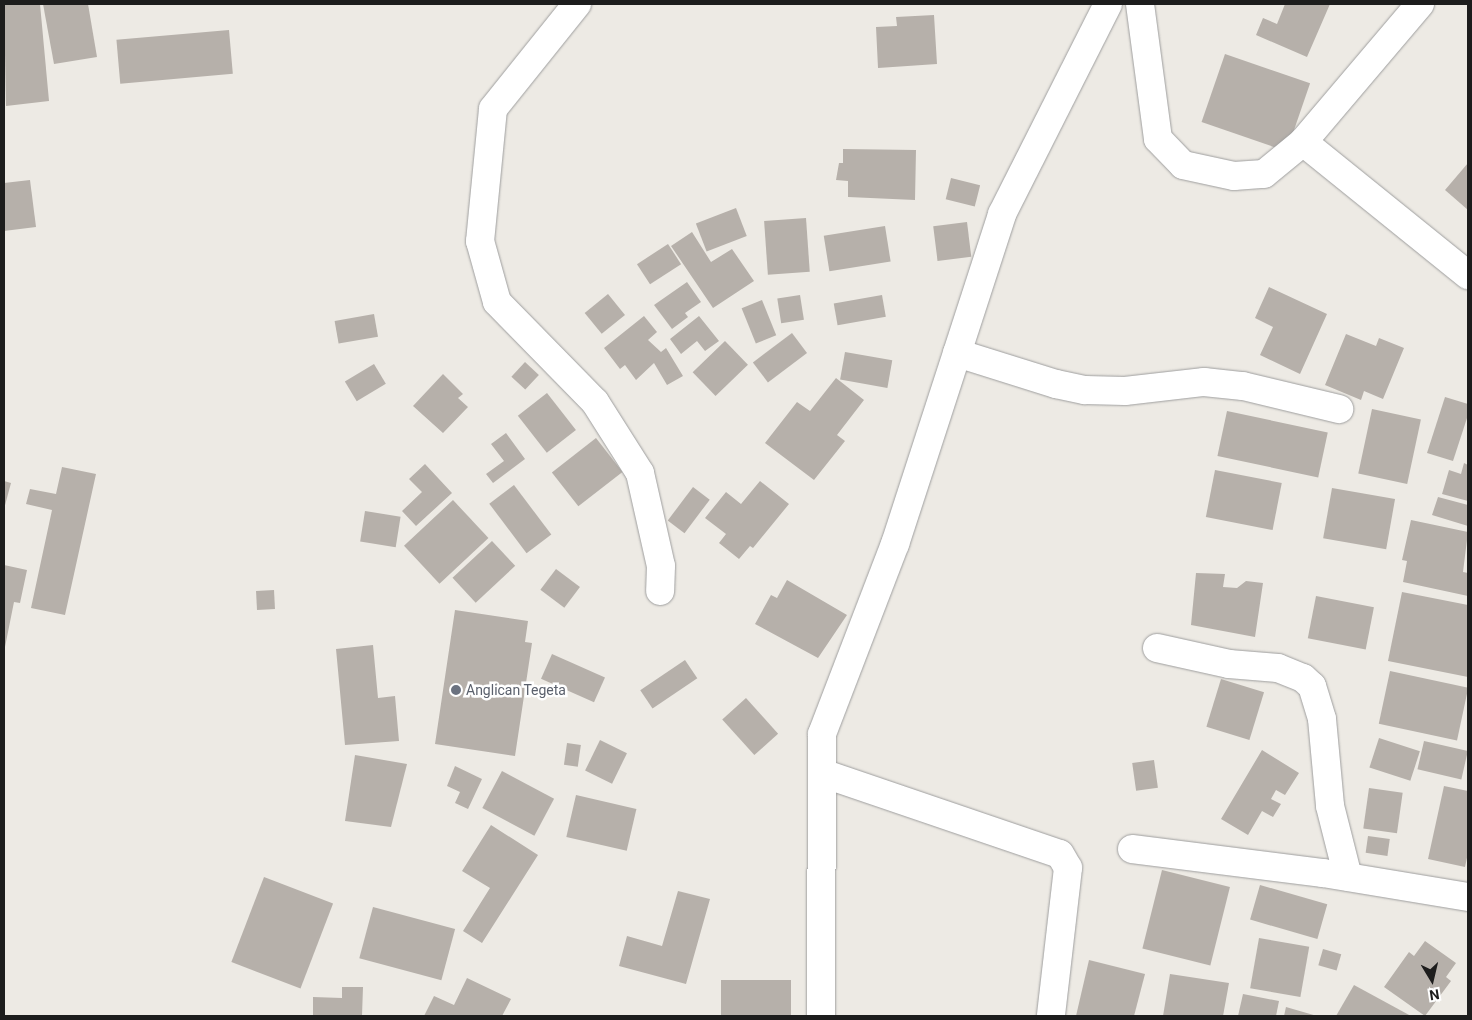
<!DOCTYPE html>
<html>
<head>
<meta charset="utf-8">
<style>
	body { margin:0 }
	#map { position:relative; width:1472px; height:1020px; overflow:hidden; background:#edeae4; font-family:Roboto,sans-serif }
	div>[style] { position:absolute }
	.building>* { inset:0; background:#b6b0aa; transform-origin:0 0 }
	.roads { filter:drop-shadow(0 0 1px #9e9e9e) drop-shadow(0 0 1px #9e9e9e) }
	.street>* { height:28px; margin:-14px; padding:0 14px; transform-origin:14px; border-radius:14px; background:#fff }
	.dots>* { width:14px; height:14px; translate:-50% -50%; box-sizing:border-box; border:2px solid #fff; border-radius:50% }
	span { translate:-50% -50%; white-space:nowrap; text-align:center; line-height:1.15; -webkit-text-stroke:5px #fff; paint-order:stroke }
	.worship-label { font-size:14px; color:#5b616d }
	.left { translate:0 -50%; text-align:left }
	.frame { position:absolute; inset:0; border:5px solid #1d1d1d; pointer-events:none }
	.north { position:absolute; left:1407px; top:955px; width:50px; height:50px; -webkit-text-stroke:4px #fff; paint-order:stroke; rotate:171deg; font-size:14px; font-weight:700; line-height:20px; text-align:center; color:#1d1d1d }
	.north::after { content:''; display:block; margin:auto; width:18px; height:22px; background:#1d1d1d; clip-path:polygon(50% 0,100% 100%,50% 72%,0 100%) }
</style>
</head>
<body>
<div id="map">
	<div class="building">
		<div style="clip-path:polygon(4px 4px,40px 4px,49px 101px,6px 106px)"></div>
		<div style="clip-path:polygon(43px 4px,88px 4px,97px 57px,54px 64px)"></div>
		<div style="clip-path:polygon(1285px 4px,1330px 4px,1307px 57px,1256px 35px,1263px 18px,1277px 24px)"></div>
		<div style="clip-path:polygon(934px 15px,937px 64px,878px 68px,876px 27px,897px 26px,896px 17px)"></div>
		<div style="left:229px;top:30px;width:44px;height:113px;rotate:85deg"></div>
		<div style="left:1225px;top:54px;width:90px;height:72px;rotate:19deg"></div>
		<div style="clip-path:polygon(843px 149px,916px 150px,915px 200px,848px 197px,848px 181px,836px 180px,839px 163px,843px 163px)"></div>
		<div style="clip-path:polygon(1468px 163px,1468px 210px,1445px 190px)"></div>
		<div style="left:951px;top:178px;width:30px;height:22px;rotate:14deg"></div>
		<div style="clip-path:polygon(30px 180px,36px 227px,4px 231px,4px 183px)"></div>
		<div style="left:736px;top:208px;width:30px;height:43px;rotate:69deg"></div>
		<div style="left:806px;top:218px;width:54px;height:42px;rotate:86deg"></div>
		<div style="left:967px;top:222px;width:35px;height:34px;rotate:83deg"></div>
		<div style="left:885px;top:226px;width:36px;height:62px;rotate:81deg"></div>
		<div style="clip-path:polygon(692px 232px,711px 262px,732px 249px,754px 281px,713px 308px,671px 246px)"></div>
		<div style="left:668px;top:244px;width:24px;height:37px;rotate:57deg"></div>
		<div style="clip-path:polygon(687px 282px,701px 302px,685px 313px,688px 317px,672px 329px,654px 305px)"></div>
		<div style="clip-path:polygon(1269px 287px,1327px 314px,1300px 374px,1260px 355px,1273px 327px,1255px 318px)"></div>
		<div style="left:608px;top:294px;width:27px;height:30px;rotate:51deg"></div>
		<div style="left:800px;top:295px;width:25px;height:23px;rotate:81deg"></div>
		<div style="left:882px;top:295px;width:22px;height:49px;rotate:80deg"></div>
		<div style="left:762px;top:300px;width:38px;height:22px;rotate:68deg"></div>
		<div style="left:374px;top:314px;width:23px;height:40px;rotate:80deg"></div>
		<div style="clip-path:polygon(644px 316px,657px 332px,648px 340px,661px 352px,666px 348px,683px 376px,667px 385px,654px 363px,636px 380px,625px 365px,620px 369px,604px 348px)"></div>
		<div style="clip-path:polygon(699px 316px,719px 341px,705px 351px,697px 341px,681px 354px,670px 339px)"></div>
		<div style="left:792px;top:333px;width:25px;height:49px;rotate:53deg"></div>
		<div style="clip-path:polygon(1346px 334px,1376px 346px,1379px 338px,1404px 348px,1383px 399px,1364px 391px,1361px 400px,1325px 385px)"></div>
		<div style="left:725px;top:341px;width:33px;height:45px;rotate:46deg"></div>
		<div style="left:845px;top:352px;width:48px;height:28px;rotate:10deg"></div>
		<div style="left:525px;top:362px;width:19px;height:20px;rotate:43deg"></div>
		<div style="left:374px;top:364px;width:23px;height:34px;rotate:59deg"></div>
		<div style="clip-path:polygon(443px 374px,463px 394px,458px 398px,468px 407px,443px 433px,413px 406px)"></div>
		<div style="clip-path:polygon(836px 378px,864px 400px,837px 435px,845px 441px,814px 480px,765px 443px,797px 402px,810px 411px)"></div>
		<div style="left:547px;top:393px;width:47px;height:37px;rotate:52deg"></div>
		<div style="clip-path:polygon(1445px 397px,1468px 404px,1468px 415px,1453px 461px,1427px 453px)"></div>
		<div style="left:1372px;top:409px;width:50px;height:66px;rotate:12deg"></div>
		<div style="left:1227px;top:411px;width:103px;height:46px;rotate:12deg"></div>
		<div style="clip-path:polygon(506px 433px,525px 459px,493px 483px,486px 474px,504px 461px,491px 444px)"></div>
		<div style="left:596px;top:438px;width:43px;height:56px;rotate:52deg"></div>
		<div style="clip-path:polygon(1464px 463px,1468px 465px,1468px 501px,1442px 494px,1449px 470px,1461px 474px)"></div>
		<div style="clip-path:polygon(425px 464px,452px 493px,416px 526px,402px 511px,422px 492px,409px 479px)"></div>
		<div style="clip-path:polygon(62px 467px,96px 474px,65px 615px,31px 608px,52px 510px,26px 504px,30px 489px,56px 494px)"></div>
		<div style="left:1215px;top:470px;width:68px;height:48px;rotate:11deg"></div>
		<div style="clip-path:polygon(4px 481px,11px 483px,4px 509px)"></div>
		<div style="clip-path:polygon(760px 481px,789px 504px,753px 548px,750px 546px,739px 559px,719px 543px,726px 534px,705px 518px,726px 492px,741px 504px)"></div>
		<div style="left:514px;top:485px;width:62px;height:31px;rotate:53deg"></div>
		<div style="left:693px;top:487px;width:21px;height:42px;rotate:37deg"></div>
		<div style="left:1332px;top:488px;width:64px;height:51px;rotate:10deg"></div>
		<div style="clip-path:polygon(1438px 497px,1468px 505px,1468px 526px,1432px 515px)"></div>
		<div style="left:453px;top:500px;width:52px;height:67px;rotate:47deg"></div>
		<div style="left:365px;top:511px;width:36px;height:31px;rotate:9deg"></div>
		<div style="clip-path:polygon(1411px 520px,1468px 532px,1463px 572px,1468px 573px,1468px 596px,1403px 582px,1407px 561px,1402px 560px)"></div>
		<div style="left:492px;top:541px;width:34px;height:54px;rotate:47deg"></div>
		<div style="clip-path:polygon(4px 565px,27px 570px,20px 603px,14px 602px,5px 647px)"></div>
		<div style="left:556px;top:569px;width:30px;height:26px;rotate:37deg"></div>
		<div style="clip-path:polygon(1196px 573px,1225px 574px,1223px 587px,1237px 588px,1246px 581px,1263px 583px,1255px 637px,1191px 625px)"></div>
		<div style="clip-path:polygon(787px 580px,847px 615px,818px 658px,755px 624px,771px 595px,777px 598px)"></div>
		<div style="left:274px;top:590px;width:19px;height:18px;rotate:87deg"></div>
		<div style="clip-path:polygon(1402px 592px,1468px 605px,1468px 677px,1388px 661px)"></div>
		<div style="left:1316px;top:596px;width:59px;height:43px;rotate:11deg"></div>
		<div style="clip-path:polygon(455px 610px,528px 621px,525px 642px,532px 643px,515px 756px,435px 744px)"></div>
		<div style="clip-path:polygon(373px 645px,378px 698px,395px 696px,399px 741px,345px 745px,336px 649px)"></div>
		<div style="left:552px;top:654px;width:58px;height:27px;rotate:24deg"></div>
		<div style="left:685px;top:660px;width:22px;height:54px;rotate:56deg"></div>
		<div style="left:1390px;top:671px;width:80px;height:54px;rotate:12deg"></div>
		<div style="left:1221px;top:679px;width:45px;height:50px;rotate:17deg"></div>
		<div style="left:746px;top:698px;width:48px;height:32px;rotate:48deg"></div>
		<div style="left:1379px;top:738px;width:43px;height:31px;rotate:18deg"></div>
		<div style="left:600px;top:740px;width:30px;height:34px;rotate:26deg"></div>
		<div style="left:1424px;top:741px;width:45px;height:29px;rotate:13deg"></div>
		<div style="left:567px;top:743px;width:14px;height:22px;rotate:8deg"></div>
		<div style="clip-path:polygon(1262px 750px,1299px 773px,1285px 795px,1276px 790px,1271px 799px,1281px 804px,1273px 817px,1262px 811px,1248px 835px,1221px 819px)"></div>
		<div style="clip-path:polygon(355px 755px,407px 764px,391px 827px,345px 821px)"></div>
		<div style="left:1154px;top:760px;width:28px;height:22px;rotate:82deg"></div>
		<div style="clip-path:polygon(455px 766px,482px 779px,468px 809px,455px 803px,460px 792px,447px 786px)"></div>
		<div style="left:502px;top:771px;width:59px;height:42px;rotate:28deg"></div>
		<div style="clip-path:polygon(1444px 786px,1468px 791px,1468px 853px,1465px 867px,1428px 859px)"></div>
		<div style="left:1369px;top:788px;width:34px;height:41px;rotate:8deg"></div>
		<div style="left:576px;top:795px;width:62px;height:43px;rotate:13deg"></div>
		<div style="clip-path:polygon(491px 825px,538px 855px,482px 943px,463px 931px,490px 888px,462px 871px)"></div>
		<div style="left:1368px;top:836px;width:22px;height:17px;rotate:8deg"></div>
		<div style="left:1162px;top:870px;width:70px;height:81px;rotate:14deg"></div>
		<div style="left:264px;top:877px;width:74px;height:91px;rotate:21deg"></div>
		<div style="left:1260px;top:885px;width:70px;height:36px;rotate:16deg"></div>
		<div style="clip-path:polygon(678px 891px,710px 899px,686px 984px,619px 966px,627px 936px,662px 946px)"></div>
		<div style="left:373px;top:907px;width:85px;height:53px;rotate:15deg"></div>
		<div style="left:1259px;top:938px;width:51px;height:51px;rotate:10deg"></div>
		<div style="clip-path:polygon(1425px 941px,1456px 963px,1446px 977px,1451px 981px,1425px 1016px,1384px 987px,1409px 952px,1414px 956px)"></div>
		<div style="left:1323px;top:949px;width:19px;height:17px;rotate:16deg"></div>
		<div style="clip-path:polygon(1089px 960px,1145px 974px,1134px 1016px,1076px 1016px)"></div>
		<div style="clip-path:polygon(1170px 974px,1229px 983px,1223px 1016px,1163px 1016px)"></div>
		<div style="clip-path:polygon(467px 978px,511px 999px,502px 1016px,424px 1016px,434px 996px,454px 1005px)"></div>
		<div style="left:721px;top:980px;width:70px;height:36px"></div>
		<div style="clip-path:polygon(1354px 985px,1411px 1016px,1336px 1016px)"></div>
		<div style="clip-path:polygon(342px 987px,363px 987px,362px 1016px,313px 1016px,313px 997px,342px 998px)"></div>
		<div style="clip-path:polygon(1243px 994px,1279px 1001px,1276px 1016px,1238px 1016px)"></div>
		<div style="clip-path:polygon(1286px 1007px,1317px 1016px,1284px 1016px)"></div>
	</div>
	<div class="roads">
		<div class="street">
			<div style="left:577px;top:4px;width:134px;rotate:128.7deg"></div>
			<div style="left:493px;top:109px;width:133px;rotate:95.6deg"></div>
			<div style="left:480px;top:241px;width:63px;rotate:74.4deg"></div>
			<div style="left:497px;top:302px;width:140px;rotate:45.6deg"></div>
			<div style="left:595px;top:402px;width:84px;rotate:57.6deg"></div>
			<div style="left:640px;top:473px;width:95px;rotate:77.3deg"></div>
			<div style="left:661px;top:566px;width:25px;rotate:92deg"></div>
			<div style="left:1140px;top:4px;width:136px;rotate:82.4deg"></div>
			<div style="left:1158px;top:139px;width:36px;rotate:46deg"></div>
			<div style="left:1183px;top:165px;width:52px;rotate:12.2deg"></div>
			<div style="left:1234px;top:176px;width:30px;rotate:-4deg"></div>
			<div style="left:1264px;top:174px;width:50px;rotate:-39.4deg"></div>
			<div style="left:1420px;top:4px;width:181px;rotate:130.3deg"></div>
			<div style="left:1303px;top:142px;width:212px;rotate:38.9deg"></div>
			<div style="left:957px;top:353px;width:104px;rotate:17.4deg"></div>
			<div style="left:1056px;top:384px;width:30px;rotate:12deg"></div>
			<div style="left:1085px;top:390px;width:40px;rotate:1.4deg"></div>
			<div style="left:1125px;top:391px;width:80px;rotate:-6.5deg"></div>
			<div style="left:1204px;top:382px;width:39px;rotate:6deg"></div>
			<div style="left:1243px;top:386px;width:99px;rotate:13.5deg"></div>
			<div style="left:1157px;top:648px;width:74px;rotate:12.5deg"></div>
			<div style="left:1229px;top:664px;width:49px;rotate:4.7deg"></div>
			<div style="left:1278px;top:668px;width:27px;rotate:22deg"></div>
			<div style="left:1303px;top:678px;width:12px;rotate:42deg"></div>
			<div style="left:1312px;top:686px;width:34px;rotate:73deg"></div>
			<div style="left:1322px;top:719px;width:87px;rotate:84.7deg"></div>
			<div style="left:1330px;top:806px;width:73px;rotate:75.8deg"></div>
			<div style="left:822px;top:773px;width:251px;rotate:18.8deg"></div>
			<div style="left:1060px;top:854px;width:16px;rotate:60deg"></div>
			<div style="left:1068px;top:868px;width:149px;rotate:96.6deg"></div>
			<div style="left:1132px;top:849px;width:193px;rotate:7.2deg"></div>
			<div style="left:1323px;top:873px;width:147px;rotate:9.4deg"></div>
			<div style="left:821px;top:1016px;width:282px;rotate:-89.8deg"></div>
			<div style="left:822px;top:734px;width:204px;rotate:-69deg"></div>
			<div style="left:895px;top:544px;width:347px;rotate:-72deg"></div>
			<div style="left:1002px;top:214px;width:235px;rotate:-63.2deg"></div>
		</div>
	</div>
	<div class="dots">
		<div style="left:456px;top:690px;background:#6b7280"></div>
	</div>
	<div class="worship-label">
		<span class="left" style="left:466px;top:690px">Anglican Tegeta</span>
	</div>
	<div class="frame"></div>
	<div class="north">N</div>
</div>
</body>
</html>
